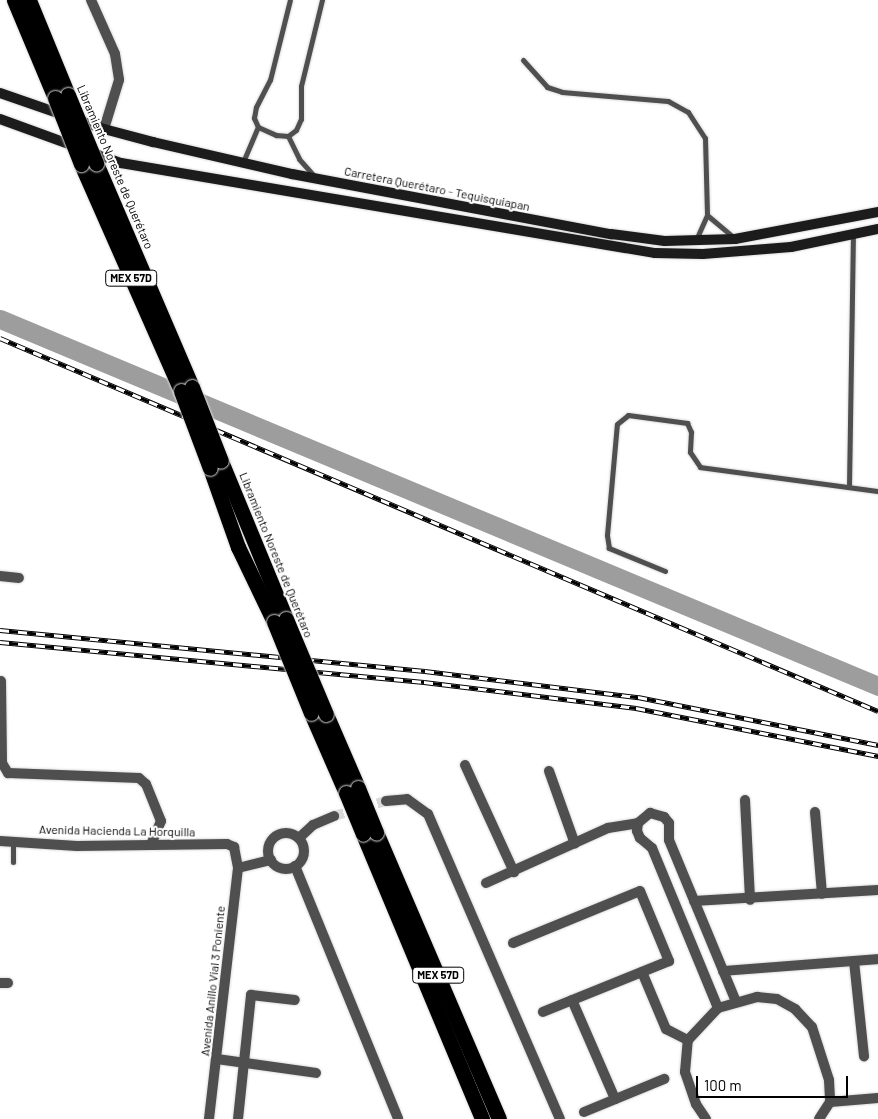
<!DOCTYPE html>
<html>
<head>
<meta charset="utf-8">
<style>
	body { margin:0 }
	#map { position:relative; width:878px; height:1119px; overflow:hidden; background:#fff; font-family:Barlow,sans-serif }
	div>[style] { position:absolute }
	.river>* { height:19px; margin:-9.5px; padding:0 9.5px; transform-origin:9.5px; border-radius:9.5px; background:#9d9d9d }
	.minor-tunnel>* { height:10px; margin-top:-5px; transform-origin:0; background:repeating-linear-gradient(90deg,#d9d9d9 0 10px,transparent 0 15px) }
	.roads { filter:drop-shadow(0 0 1px #dbdbdb) drop-shadow(0 0 1px #dbdbdb) }
	.service>* { height:5px; margin:-2.5px; padding:0 2.5px; transform-origin:2.5px; border-radius:2.5px; background:#4f4f4f }
	.minor>* { height:10px; margin:-5px; padding:0 5px; transform-origin:5px; border-radius:5px; background:#4f4f4f }
	.minor>.ring { margin:-5px; padding:0; box-sizing:content-box; background:none; border:10px solid #4f4f4f; border-radius:50% }
	.secondary>* { height:10px; margin:-5px; padding:0 5px; transform-origin:5px; border-radius:5px; background:#1c1c1c }
	.motorway>* { height:15px; margin:-7.5px; padding:0 7.5px; transform-origin:7.5px; border-radius:7.5px; background:#000 }
	.rail>* { height:5px; margin-top:-2.5px; transform-origin:0; background:repeating-linear-gradient(90deg,#fff 0 9px,#000 0 18px); box-sizing:border-box; border-block:1px solid #000 }
	.bridges { filter:drop-shadow(0 0 1px #dbdbdb) drop-shadow(0 0 1px #dbdbdb) }
	.motorway-bridge>* { height:15px; margin:-7.5px; padding:0 7.5px; transform-origin:7.5px; border-radius:7.5px; background:#000 }
	span { translate:-50% -50%; white-space:nowrap; text-align:center; line-height:1.15; -webkit-text-stroke:4px #fff; paint-order:stroke }
	.shield-label span { padding:1px 4px; background:#fff; border:1px solid; border-radius:4px; -webkit-text-stroke-width:0 }
	.shield-label { font-size:11px; color:#000; font-weight:700 }
	.street-label { font-size:12px; color:#000 }
	.scale { position:absolute; left:696px; top:1076px; width:152px; height:22px; box-sizing:border-box; border:2px solid #000; border-top:0; padding-left:6px; font-size:15px; line-height:18px; white-space:nowrap; color:#000; -webkit-text-stroke:4px #fff; paint-order:stroke }
</style>
</head>
<body>
<div id="map">
	<div class="river">
		<div style="left:0;top:319px;width:952px;rotate:22.68deg"></div>
	</div>
	<div class="minor-tunnel">
		<div style="left:334px;top:816px;width:54px;rotate:-16.1deg"></div>
	</div>
	<div class="roads">
		<div class="service">
			<div style="left:523px;top:60px;width:36px;rotate:48deg"></div>
			<div style="left:547px;top:87px;width:16px;rotate:18deg"></div>
			<div style="left:562px;top:92px;width:106px;rotate:4.9deg"></div>
			<div style="left:668px;top:101px;width:23px;rotate:29deg"></div>
			<div style="left:688px;top:112px;width:31px;rotate:57deg"></div>
			<div style="left:705px;top:138px;width:77px;rotate:88.5deg"></div>
			<div style="left:707px;top:215px;width:27px;rotate:114deg"></div>
			<div style="left:258px;top:127px;width:20px;rotate:24deg"></div>
			<div style="left:276px;top:135px;width:12px;rotate:5deg"></div>
			<div style="left:288px;top:136px;width:10px;rotate:-37deg"></div>
			<div style="left:296px;top:130px;width:12px;rotate:-66deg"></div>
			<div style="left:301px;top:119px;width:33px;rotate:-90deg"></div>
			<div style="left:301px;top:86px;width:89px;rotate:-76.3deg"></div>
			<div style="left:288px;top:136px;width:25px;rotate:64deg"></div>
			<div style="left:299px;top:159px;width:24px;rotate:48deg"></div>
			<div style="left:243px;top:162px;width:38px;rotate:-67deg"></div>
			<div style="left:258px;top:127px;width:10px;rotate:-114deg"></div>
			<div style="left:254px;top:118px;width:11px;rotate:-80deg"></div>
			<div style="left:256px;top:107px;width:30px;rotate:-63deg"></div>
			<div style="left:270px;top:80px;width:82px;rotate:-76deg"></div>
			<div style="left:707px;top:215px;width:34px;rotate:40deg"></div>
			<div style="left:849px;top:487px;width:251px;rotate:-89.1deg"></div>
			<div style="left:665px;top:571px;width:61px;rotate:-157.7deg"></div>
			<div style="left:609px;top:548px;width:13px;rotate:-99deg"></div>
			<div style="left:607px;top:535px;width:111px;rotate:-84.9deg"></div>
			<div style="left:617px;top:424px;width:14px;rotate:-39deg"></div>
			<div style="left:628px;top:415px;width:60px;rotate:7.7deg"></div>
			<div style="left:687px;top:423px;width:10px;rotate:66deg"></div>
			<div style="left:691px;top:432px;width:20px;rotate:93deg"></div>
			<div style="left:690px;top:452px;width:18px;rotate:56deg"></div>
			<div style="left:700px;top:467px;width:180px;rotate:7.7deg"></div>
			<div style="left:13px;top:862px;width:20px;rotate:-90deg"></div>
		</div>
		<div class="minor">
			<div style="left:91px;top:0;width:59px;rotate:66deg"></div>
			<div style="left:115px;top:54px;width:26px;rotate:81deg"></div>
			<div style="left:119px;top:80px;width:51px;rotate:107deg"></div>
			<div style="left:0;top:576px;width:19px;rotate:6deg"></div>
			<div style="left:1px;top:681px;width:82px;rotate:89.3deg"></div>
			<div style="left:2px;top:763px;width:12px;rotate:59deg"></div>
			<div style="left:8px;top:773px;width:131px;rotate:2.2deg"></div>
			<div style="left:139px;top:778px;width:9px;rotate:41deg"></div>
			<div style="left:146px;top:784px;width:40px;rotate:68deg"></div>
			<div style="left:161px;top:821px;width:26px;rotate:113deg"></div>
			<div style="left:465px;top:765px;width:118px;rotate:65.4deg"></div>
			<div style="left:549px;top:771px;width:77px;rotate:70.4deg"></div>
			<div style="left:745px;top:800px;width:100px;rotate:87.1deg"></div>
			<div style="left:386px;top:801px;width:21px;rotate:-5deg"></div>
			<div style="left:407px;top:799px;width:26px;rotate:36deg"></div>
			<div style="left:428px;top:814px;width:332px;rotate:66.6deg"></div>
			<div style="left:815px;top:812px;width:82px;rotate:85.1deg"></div>
			<div class="ring" style="left:268px;top:833px;width:26px;height:26px"></div>
			<div style="left:299px;top:838px;width:19px;rotate:-43deg"></div>
			<div style="left:313px;top:825px;width:23px;rotate:-23deg"></div>
			<div style="left:0;top:841px;width:77px;rotate:3.7deg"></div>
			<div style="left:77px;top:846px;width:150px;rotate:-0.8deg"></div>
			<div style="left:227px;top:844px;width:8px;rotate:23deg"></div>
			<div style="left:234px;top:847px;width:21px;rotate:79deg"></div>
			<div style="left:238px;top:868px;width:253px;rotate:96.6deg"></div>
			<div style="left:295px;top:866px;width:273px;rotate:67.8deg"></div>
			<div style="left:238px;top:868px;width:34px;rotate:-14deg"></div>
			<div style="left:486px;top:883px;width:134px;rotate:-24.3deg"></div>
			<div style="left:608px;top:828px;width:30px;rotate:-9deg"></div>
			<div style="left:694px;top:901px;width:184px;rotate:-3.4deg"></div>
			<div style="left:513px;top:943px;width:137px;rotate:-22.3deg"></div>
			<div style="left:640px;top:891px;width:76px;rotate:67.5deg"></div>
			<div style="left:669px;top:961px;width:136px;rotate:158deg"></div>
			<div style="left:854px;top:961px;width:96px;rotate:84deg"></div>
			<div style="left:723px;top:971px;width:155px;rotate:-4.4deg"></div>
			<div style="left:642px;top:972px;width:62px;rotate:67.2deg"></div>
			<div style="left:666px;top:1029px;width:25px;rotate:27deg"></div>
			<div style="left:0;top:983px;width:8px"></div>
			<div style="left:572px;top:1000px;width:108px;rotate:66.5deg"></div>
			<div style="left:718px;top:1008px;width:173px;rotate:-112.4deg"></div>
			<div style="left:652px;top:848px;width:16px;rotate:-140deg"></div>
			<div style="left:640px;top:838px;width:8px;rotate:-113deg"></div>
			<div style="left:637px;top:831px;width:8px;rotate:-83deg"></div>
			<div style="left:638px;top:823px;width:16px;rotate:-40deg"></div>
			<div style="left:650px;top:813px;width:15px;rotate:16deg"></div>
			<div style="left:664px;top:817px;width:8px;rotate:50deg"></div>
			<div style="left:669px;top:823px;width:17px;rotate:90deg"></div>
			<div style="left:669px;top:840px;width:175px;rotate:67.5deg"></div>
			<div style="left:217px;top:1059px;width:100px;rotate:8deg"></div>
			<div style="left:830px;top:1102px;width:48px;rotate:-4.8deg"></div>
			<div style="left:584px;top:1112px;width:87px;rotate:-22.4deg"></div>
			<div style="left:238px;top:1119px;width:125px;rotate:-84deg"></div>
			<div style="left:251px;top:995px;width:44px;rotate:6.5deg"></div>
			<div style="left:706px;top:1119px;width:18px;rotate:-124deg"></div>
			<div style="left:696px;top:1104px;width:34px;rotate:-109deg"></div>
			<div style="left:685px;top:1072px;width:32px;rotate:-85deg"></div>
			<div style="left:688px;top:1040px;width:44px;rotate:-46.8deg"></div>
			<div style="left:718px;top:1008px;width:41px;rotate:-15.8deg"></div>
			<div style="left:757px;top:997px;width:20px;rotate:6deg"></div>
			<div style="left:777px;top:999px;width:21px;rotate:29deg"></div>
			<div style="left:795px;top:1009px;width:25px;rotate:47deg"></div>
			<div style="left:812px;top:1027px;width:56px;rotate:72.2deg"></div>
			<div style="left:829px;top:1080px;width:22px;rotate:87deg"></div>
			<div style="left:830px;top:1102px;width:20px;rotate:123deg"></div>
		</div>
		<div class="secondary">
			<div style="left:0;top:93px;width:110px;rotate:19.1deg"></div>
			<div style="left:104px;top:129px;width:51px;rotate:14.9deg"></div>
			<div style="left:153px;top:142px;width:143px;rotate:13deg"></div>
			<div style="left:292px;top:174px;width:325px;rotate:10.7deg"></div>
			<div style="left:611px;top:234px;width:54px;rotate:7.4deg"></div>
			<div style="left:665px;top:241px;width:70px;rotate:-1.6deg"></div>
			<div style="left:735px;top:239px;width:146px;rotate:-10.7deg"></div>
			<div style="left:0;top:119px;width:129px;rotate:20deg"></div>
			<div style="left:121px;top:163px;width:542px;rotate:9.57deg"></div>
			<div style="left:655px;top:253px;width:48px;rotate:1.2deg"></div>
			<div style="left:703px;top:254px;width:88px;rotate:-4.5deg"></div>
			<div style="left:791px;top:247px;width:89px;rotate:-11.7deg"></div>
		</div>
		<div class="motorway">
			<div style="left:14px;top:0;width:106px;rotate:67.3deg"></div>
			<div style="left:29px;top:0;width:103px;rotate:67.7deg"></div>
			<div style="left:96px;top:163px;width:244px;rotate:66.8deg"></div>
			<div style="left:81px;top:164px;width:248px;rotate:66.2deg"></div>
			<div style="left:221px;top:461px;width:171px;rotate:67.6deg"></div>
			<div style="left:210px;top:468px;width:84px;rotate:70.5deg"></div>
			<div style="left:238px;top:547px;width:83px;rotate:64.4deg"></div>
			<div style="left:311px;top:713px;width:87px;rotate:66.4deg"></div>
			<div style="left:326px;top:714px;width:81px;rotate:66.6deg"></div>
			<div style="left:376px;top:832px;width:312px;rotate:66.8deg"></div>
			<div style="left:363px;top:834px;width:309px;rotate:67.3deg"></div>
		</div>
	</div>
	<div class="rail">
		<div style="left:0;top:338px;width:954px;rotate:23.02deg"></div>
		<div style="left:0;top:630px;width:427px;rotate:5.5deg"></div>
		<div style="left:425px;top:671px;width:215px;rotate:7deg"></div>
		<div style="left:638px;top:697px;width:245px;rotate:11.3deg"></div>
		<div style="left:0;top:642px;width:426px;rotate:5.4deg"></div>
		<div style="left:424px;top:682px;width:214px;rotate:7deg"></div>
		<div style="left:636px;top:708px;width:247px;rotate:11.2deg"></div>
	</div>
	<div class="bridges">
		<div class="motorway-bridge">
			<div style="left:68px;top:95px;width:74px;rotate:67.6deg"></div>
			<div style="left:55px;top:98px;width:71px;rotate:68.5deg"></div>
			<div style="left:192px;top:387px;width:79px;rotate:68.6deg"></div>
			<div style="left:181px;top:391px;width:82px;rotate:69.4deg"></div>
			<div style="left:286px;top:619px;width:103px;rotate:67.2deg"></div>
			<div style="left:274px;top:622px;width:98px;rotate:67.9deg"></div>
			<div style="left:358px;top:788px;width:48px;rotate:67.8deg"></div>
			<div style="left:346px;top:793px;width:44px;rotate:67.5deg"></div>
		</div>
	</div>
	<div class="shield-label">
		<span style="left:131px;top:278px">MEX 57D</span>
		<span style="left:438px;top:975px">MEX 57D</span>
	</div>
	<div class="street-label">
		<span style="left:115px;top:167px;rotate:67deg">Libramiento Noreste de Querétaro</span>
		<span style="left:437px;top:189px;rotate:11deg">Carretera Querétaro - Tequisquiapan</span>
		<span style="left:276px;top:555px;rotate:68deg">Libramiento Noreste de Querétaro</span>
		<span style="left:117px;top:831px;rotate:1deg">Avenida Hacienda La Horquilla</span>
		<span style="left:213px;top:981px;rotate:-84deg">Avenida Anillo Vial 3 Poniente</span>
	</div>
	<div class="scale">100 m</div>
</div>
</body>
</html>
